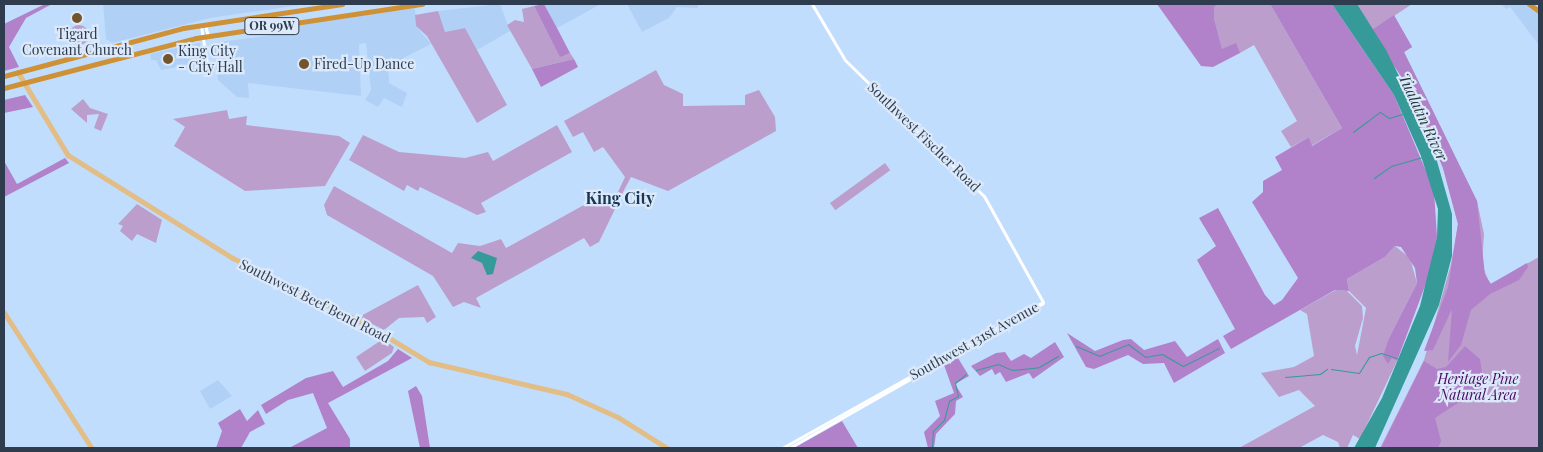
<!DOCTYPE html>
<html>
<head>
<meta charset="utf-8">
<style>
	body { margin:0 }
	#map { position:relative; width:1543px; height:452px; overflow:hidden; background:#c1ddfe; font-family:"Playfair Display",serif }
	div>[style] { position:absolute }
	.built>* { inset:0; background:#b0d0f6 }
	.green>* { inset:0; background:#bc9ecd; transform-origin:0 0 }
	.round { border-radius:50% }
	.forest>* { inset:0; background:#b182ca }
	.water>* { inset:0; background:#359a98 }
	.stream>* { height:1px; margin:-0.5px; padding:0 0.5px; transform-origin:0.5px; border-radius:0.5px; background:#359a98 }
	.minor>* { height:3px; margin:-1.5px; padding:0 1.5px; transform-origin:1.5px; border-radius:1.5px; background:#fff }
	.major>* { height:4.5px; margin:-2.25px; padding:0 2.25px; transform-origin:2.25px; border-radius:2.25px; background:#e2bd86 }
	.highway>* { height:5px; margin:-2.5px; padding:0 2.5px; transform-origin:2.5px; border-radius:2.5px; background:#ce9136 }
	.dots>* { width:14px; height:14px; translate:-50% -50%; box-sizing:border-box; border:2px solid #dbe9fa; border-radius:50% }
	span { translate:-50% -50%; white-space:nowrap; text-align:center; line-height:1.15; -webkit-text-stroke:4.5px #dbe9fa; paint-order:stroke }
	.shield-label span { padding:1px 4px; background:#dbe9fa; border:1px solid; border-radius:4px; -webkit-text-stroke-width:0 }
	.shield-label { font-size:12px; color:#2f3c4d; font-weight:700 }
	.poi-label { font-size:14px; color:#2f3c4d }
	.left { translate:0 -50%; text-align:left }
	.street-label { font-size:14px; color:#2f3c4d }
	.park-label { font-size:14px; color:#470661; font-style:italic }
	.water-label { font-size:15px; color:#213838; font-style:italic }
	.quarter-label { font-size:16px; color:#193657; font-weight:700 }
	.frame { position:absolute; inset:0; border:5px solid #2f3c4d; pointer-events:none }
</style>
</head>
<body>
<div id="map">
	<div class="built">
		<div style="clip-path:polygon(103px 4px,307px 4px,210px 18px,112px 43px,106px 39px)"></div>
		<div style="clip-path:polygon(500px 4px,510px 31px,477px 50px,465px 28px,445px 32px,440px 23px,438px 11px)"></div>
		<div style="clip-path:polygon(544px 4px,601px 4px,557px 28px)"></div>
		<div style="clip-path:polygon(627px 4px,699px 4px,697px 8px,677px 7px,669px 18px,642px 32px)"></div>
		<div style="clip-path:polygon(1501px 4px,1524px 4px,1539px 14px,1539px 45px,1510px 7px,1506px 9px)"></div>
		<div style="clip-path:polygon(415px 8px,416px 26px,431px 44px,388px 66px,389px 83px,407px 93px,402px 107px,384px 98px,378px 107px,365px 100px,371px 90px,366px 43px,359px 44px,361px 96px,248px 83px,249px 98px,237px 97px,218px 80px,212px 43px,272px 35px,272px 29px)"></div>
		<div style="clip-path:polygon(200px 43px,203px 62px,161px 70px,156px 60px,151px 60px,150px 54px)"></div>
		<div style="clip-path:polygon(218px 380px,232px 396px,210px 409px,200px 391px)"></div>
	</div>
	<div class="green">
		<div style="clip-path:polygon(1219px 4px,1270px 4px,1342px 128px,1311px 146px,1309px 137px,1291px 147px,1281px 131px,1297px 121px,1254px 45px,1240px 53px,1222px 50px,1214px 18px,1214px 7px)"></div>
		<div style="clip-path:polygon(1353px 4px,1412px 4px,1394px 16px,1412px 47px,1404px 52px,1477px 201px,1484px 234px,1482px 265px,1490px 284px,1539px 257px,1539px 448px,1380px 448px,1424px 360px,1451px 264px,1458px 224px,1443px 168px,1422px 117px,1399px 73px)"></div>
		<div style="clip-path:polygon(534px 6px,560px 56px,570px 53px,574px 59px,532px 69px,507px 25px,515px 20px,524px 22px,522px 9px)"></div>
		<div style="clip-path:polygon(438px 11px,445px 32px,465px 28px,507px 105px,477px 123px,427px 36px,416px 26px,415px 15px)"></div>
		<div class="round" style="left:69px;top:25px;width:20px;height:20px"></div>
		<div style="clip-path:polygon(656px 70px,664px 85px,683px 94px,683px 106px,745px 105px,745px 95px,759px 90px,775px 117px,776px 131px,668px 191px,631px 177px,621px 196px,617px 194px,625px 177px,603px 147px,594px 152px,583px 132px,573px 137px,564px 121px)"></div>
		<div style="clip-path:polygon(83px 99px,90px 108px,108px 114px,101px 131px,94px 128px,99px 114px,87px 115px,87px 123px,71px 109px)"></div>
		<div style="clip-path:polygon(227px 110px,229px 119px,247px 116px,246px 125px,339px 136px,350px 143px,325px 186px,245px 191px,174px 146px,185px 127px,173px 119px)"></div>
		<div style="clip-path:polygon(557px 125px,572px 152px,481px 203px,486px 212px,477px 215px,420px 187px,418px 191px,407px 185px,404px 191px,349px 160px,363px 135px,399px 152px,465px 158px,488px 152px,493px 161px)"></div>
		<div style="left:885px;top:163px;width:9px;height:68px;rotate:54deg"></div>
		<div style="clip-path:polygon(334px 186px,452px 253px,458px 243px,480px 246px,501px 239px,506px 248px,602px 195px,618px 203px,599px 242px,590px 247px,584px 238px,476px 298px,481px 308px,464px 302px,453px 307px,433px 276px,327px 215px,324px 205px)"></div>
		<div style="clip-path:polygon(137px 204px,162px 220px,156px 243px,137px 234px,132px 241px,120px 231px,123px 226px,118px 224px)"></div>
		<div style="clip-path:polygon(1395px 246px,1410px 258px,1417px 283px,1389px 338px,1387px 351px,1397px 361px,1360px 439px,1353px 435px,1347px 448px,1340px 448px,1338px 442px,1323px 435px,1299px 448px,1239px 448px,1315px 406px,1299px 390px,1279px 397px,1261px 373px,1294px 367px,1314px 356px,1307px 314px,1300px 310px,1336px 290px,1347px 291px,1362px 306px,1363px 318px,1355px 346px,1357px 355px,1366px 308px,1349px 291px,1347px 279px,1385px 257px)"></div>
		<div style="clip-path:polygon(418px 285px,436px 317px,427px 323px,424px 317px,399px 318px,384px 330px,359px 317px)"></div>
		<div style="clip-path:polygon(383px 339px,394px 347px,392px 353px,365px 371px,356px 357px)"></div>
	</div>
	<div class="forest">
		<div style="clip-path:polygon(45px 4px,52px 4px,26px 18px,9px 47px,19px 67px,4px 71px,4px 24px)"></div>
		<div style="clip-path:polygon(544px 4px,557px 28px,570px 53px,560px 57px,534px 6px)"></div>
		<div style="clip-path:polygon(1157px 4px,1219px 4px,1214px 7px,1214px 18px,1222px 49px,1236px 43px,1240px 53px,1213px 67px,1201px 66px)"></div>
		<div style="clip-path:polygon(1270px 4px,1332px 4px,1394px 95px,1434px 190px,1437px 237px,1428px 278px,1397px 361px,1392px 358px,1388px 364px,1383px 356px,1389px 338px,1417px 283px,1415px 268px,1401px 247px,1395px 246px,1385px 257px,1347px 279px,1349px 291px,1335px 290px,1231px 349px,1223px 336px,1235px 329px,1197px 260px,1216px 246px,1199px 218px,1218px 208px,1265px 295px,1274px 305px,1282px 300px,1298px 278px,1252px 202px,1263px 192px,1263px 181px,1282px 170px,1275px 157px,1309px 137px,1312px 146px,1342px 128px)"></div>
		<div style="clip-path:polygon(1394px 15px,1412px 47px,1404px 52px,1477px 201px,1485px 275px,1491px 284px,1527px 263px,1528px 267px,1519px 280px,1490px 294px,1471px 310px,1461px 345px,1448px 362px,1452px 309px,1433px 350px,1424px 351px,1448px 287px,1458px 224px,1443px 168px,1422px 117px,1399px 73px,1369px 32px)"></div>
		<div style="clip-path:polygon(574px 59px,578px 67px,541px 87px,532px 69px)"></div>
		<div style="clip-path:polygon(25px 95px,33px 107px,4px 113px,4px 100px)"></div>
		<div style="clip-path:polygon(65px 158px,69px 163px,4px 197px,4px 161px,17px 184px)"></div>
		<div style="clip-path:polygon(1067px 333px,1095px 351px,1123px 340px,1131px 339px,1144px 350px,1175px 341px,1187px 357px,1218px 339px,1225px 353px,1174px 383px,1164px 363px,1143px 364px,1128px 355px,1094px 369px,1086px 367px)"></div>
		<div style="clip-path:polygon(1055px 342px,1064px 357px,1033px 379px,1029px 373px,1006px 382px,1000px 372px,995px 375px,992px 369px,980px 376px,971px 366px,996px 353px,1005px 352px,1011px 361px,1024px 354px,1031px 358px)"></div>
		<div style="clip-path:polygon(1465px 346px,1480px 359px,1484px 386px,1435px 418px,1441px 441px,1438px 448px,1381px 448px,1424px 361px,1437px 369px,1446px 367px)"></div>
		<div style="clip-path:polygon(398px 349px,412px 358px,328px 403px,350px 439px,350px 448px,289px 448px,327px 428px,313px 393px,288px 400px,266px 414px,261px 405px,306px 378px,333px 371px,343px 387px,388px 361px)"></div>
		<div style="clip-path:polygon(958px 358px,969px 376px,955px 384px,963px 397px,956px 401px,955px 414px,936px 434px,934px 448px,928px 448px,924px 432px,940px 416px,935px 401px,954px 393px,944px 365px)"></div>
		<div style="clip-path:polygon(416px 386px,422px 396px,430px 448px,420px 448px,408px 391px)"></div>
		<div style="clip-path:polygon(240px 409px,247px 421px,258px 410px,265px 424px,250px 432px,241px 448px,216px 448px,222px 431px,218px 423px)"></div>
		<div style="clip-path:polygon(842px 421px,858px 448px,794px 448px)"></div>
	</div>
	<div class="water">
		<div style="clip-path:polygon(1332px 4px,1357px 4px,1386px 50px,1431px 140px,1452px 214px,1452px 256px,1439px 305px,1375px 448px,1354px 448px,1382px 398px,1420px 306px,1437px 237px,1438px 209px,1421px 156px,1394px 95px)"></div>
		<div style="clip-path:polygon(478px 251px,497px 258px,493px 274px,487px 275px,482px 263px,471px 258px)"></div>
	</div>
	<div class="stream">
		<div style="left:1353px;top:132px;width:34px;rotate:-37deg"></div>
		<div style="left:1380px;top:112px;width:11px;rotate:34deg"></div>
		<div style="left:1389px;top:118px;width:14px;rotate:-17deg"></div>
		<div style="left:1374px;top:178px;width:21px;rotate:-35deg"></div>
		<div style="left:1391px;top:166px;width:32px;rotate:-16deg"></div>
		<div style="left:1076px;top:346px;width:25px;rotate:23deg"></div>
		<div style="left:1099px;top:356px;width:31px;rotate:-22deg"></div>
		<div style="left:1128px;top:344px;width:21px;rotate:37deg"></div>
		<div style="left:1145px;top:357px;width:17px;rotate:-10deg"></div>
		<div style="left:1162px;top:354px;width:24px;rotate:30deg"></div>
		<div style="left:1183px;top:366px;width:40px;rotate:-26.6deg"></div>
		<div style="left:1331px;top:369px;width:28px;rotate:8deg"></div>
		<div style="left:1359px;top:373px;width:19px;rotate:-58deg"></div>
		<div style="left:1369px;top:357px;width:13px;rotate:-18deg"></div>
		<div style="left:1381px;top:353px;width:19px;rotate:18deg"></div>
		<div style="left:976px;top:370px;width:23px;rotate:-15deg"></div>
		<div style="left:998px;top:364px;width:15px;rotate:23deg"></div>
		<div style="left:1012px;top:370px;width:27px;rotate:-6deg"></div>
		<div style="left:1039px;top:367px;width:22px;rotate:-30deg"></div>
		<div style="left:1285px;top:377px;width:35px;rotate:-5deg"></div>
		<div style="left:1320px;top:374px;width:9px;rotate:-36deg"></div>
		<div style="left:932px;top:448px;width:17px;rotate:-87deg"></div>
		<div style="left:933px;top:431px;width:16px;rotate:-45deg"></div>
		<div style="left:944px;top:420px;width:20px;rotate:-75deg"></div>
		<div style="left:949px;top:401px;width:10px;rotate:-29deg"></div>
		<div style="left:958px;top:396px;width:13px;rotate:-103deg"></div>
		<div style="left:955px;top:383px;width:14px;rotate:-39deg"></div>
	</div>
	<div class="minor">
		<div style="left:812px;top:4px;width:65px;rotate:59.5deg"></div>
		<div style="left:845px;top:60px;width:194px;rotate:44.4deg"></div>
		<div style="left:984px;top:196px;width:121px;rotate:60.9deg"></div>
		<div style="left:205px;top:25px;width:11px;rotate:75deg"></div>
		<div style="left:201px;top:26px;width:38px;rotate:81deg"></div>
		<div style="left:782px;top:448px;width:299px;rotate:-29.2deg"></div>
		<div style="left:789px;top:448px;width:292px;rotate:-29.7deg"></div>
	</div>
	<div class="major">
		<div style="left:18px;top:72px;width:97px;rotate:58.9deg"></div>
		<div style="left:68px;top:155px;width:195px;rotate:32deg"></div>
		<div style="left:233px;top:258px;width:148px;rotate:26.4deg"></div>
		<div style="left:366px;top:324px;width:74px;rotate:31.1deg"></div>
		<div style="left:429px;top:362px;width:142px;rotate:13.1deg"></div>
		<div style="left:567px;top:394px;width:56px;rotate:24.3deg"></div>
		<div style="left:618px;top:417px;width:58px;rotate:32.3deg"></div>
		<div style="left:4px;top:312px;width:162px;rotate:57.1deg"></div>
	</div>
	<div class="highway">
		<div style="left:1529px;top:4px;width:12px;rotate:35deg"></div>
		<div style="left:4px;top:76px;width:185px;rotate:-15deg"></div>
		<div style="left:183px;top:28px;width:161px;rotate:-8.6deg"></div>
		<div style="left:4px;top:88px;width:198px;rotate:-14.6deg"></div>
		<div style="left:196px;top:38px;width:229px;rotate:-8.6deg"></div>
	</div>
	<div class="dots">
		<div style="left:77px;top:18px;background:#74542a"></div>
		<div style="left:168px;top:59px;background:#74542a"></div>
		<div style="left:304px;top:64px;background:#74542a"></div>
	</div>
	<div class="shield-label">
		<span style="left:272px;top:26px">OR 99W</span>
	</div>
	<div class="poi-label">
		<span style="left:77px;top:42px">Tigard<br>Covenant Church</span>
		<span class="left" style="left:178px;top:59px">King City<br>- City Hall</span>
		<span class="left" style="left:314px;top:64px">Fired-Up Dance</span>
	</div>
	<div class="street-label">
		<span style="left:924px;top:137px;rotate:44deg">Southwest Fischer Road</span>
		<span style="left:315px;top:301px;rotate:27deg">Southwest Beef Bend Road</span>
		<span style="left:974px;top:341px;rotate:-29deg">Southwest 131st Avenue</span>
	</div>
	<div class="park-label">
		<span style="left:1478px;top:387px">Heritage Pine<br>Natural Area</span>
	</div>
	<div class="water-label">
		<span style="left:1423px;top:117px;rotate:65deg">Tualatin River</span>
	</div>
	<div class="quarter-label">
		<span style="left:620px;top:198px">King City</span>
	</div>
	<div class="frame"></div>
</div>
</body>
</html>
